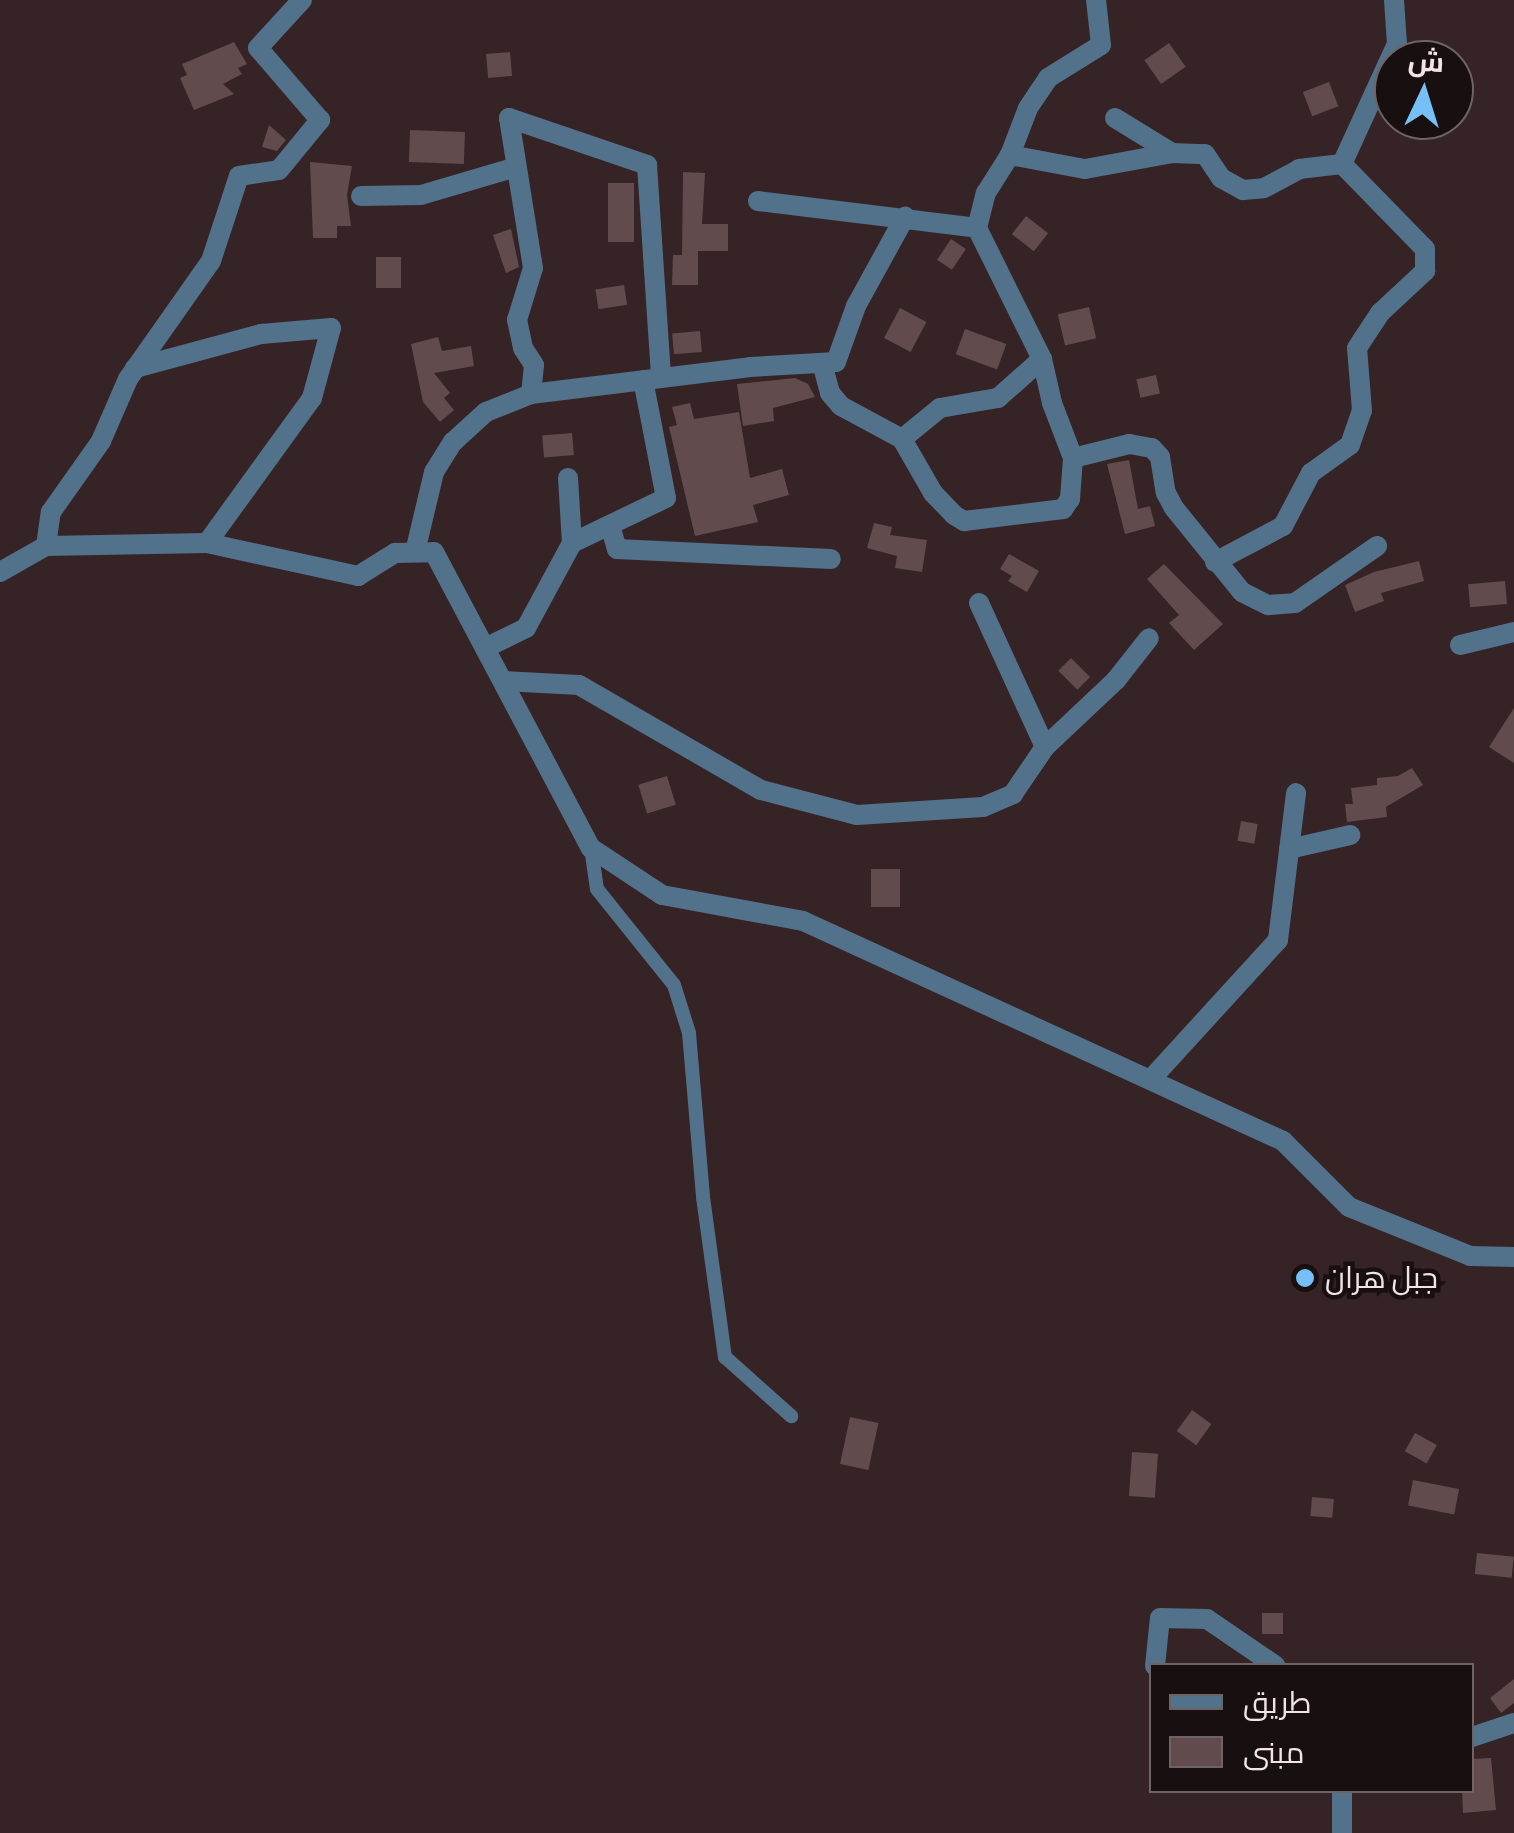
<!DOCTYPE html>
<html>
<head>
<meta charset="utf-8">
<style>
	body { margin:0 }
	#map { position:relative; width:1514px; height:1833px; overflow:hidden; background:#362325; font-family:"Crimson Pro",Cairo,serif }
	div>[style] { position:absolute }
	.building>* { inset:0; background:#614b4d; transform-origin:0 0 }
	.service>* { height:14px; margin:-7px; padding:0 7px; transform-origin:7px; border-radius:7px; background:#52718a }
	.minor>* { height:20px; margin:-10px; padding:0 10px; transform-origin:10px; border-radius:10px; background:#52718a }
	.dots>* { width:28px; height:28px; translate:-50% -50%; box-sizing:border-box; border:5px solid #180f10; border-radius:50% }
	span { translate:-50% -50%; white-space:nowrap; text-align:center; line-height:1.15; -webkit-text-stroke:9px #180f10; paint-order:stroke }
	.poi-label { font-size:30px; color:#f2e4e5 }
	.left { translate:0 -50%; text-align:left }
	.legend { position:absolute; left:1149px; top:1663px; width:325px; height:130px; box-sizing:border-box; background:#180f10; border:2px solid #6f6465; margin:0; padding:12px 18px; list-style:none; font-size:30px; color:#f2e4e5 }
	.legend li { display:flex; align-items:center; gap:20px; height:50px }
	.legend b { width:50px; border:2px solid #6f6465 }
	.north { position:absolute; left:1374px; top:40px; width:100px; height:100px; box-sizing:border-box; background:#180f10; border:2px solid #6f6465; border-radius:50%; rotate:4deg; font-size:28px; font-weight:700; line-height:40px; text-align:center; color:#f2e4e5 }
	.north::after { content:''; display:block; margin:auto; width:35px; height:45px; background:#77bff7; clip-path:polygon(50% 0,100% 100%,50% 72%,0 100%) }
</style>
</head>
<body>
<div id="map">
	<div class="building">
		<div style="clip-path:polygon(234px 42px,247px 64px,238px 68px,242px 74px,223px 84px,234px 94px,194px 110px,180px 78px,187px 75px,182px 64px)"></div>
		<div style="left:1169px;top:43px;width:29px;height:30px;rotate:55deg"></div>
		<div style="left:510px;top:52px;width:24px;height:24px;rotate:85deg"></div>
		<div style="left:1329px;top:82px;width:26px;height:28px;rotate:69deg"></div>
		<div style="clip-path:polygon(269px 125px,286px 140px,277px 151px,262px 147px)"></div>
		<div style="left:410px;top:130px;width:55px;height:32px;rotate:2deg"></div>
		<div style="clip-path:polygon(310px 162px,352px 166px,347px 195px,351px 226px,337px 226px,337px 238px,313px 238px)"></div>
		<div style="clip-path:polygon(683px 172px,705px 173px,702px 224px,728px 224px,728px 251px,698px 251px,698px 285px,672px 285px,673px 255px,682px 255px)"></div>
		<div style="left:608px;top:183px;width:26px;height:59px"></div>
		<div style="left:1026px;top:216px;width:28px;height:23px;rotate:38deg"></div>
		<div style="clip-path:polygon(511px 229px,519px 267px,506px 273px,493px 235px)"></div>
		<div style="left:951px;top:239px;width:18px;height:25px;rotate:34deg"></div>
		<div style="left:376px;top:257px;width:25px;height:31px"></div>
		<div style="left:624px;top:285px;width:20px;height:29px;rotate:81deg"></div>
		<div style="left:1089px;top:307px;width:32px;height:32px;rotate:77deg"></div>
		<div style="left:900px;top:308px;width:30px;height:34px;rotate:28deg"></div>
		<div style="left:965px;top:329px;width:44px;height:27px;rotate:20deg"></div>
		<div style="left:700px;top:331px;width:21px;height:28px;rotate:85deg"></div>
		<div style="clip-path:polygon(438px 337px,442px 351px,471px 346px,474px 366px,434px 373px,450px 393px,444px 398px,454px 410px,440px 422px,423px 402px,411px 344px)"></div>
		<div style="left:1156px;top:375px;width:19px;height:20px;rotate:78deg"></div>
		<div style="clip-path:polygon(795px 378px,808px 384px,815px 397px,773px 408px,774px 421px,743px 426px,737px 384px)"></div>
		<div style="clip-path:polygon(690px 403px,694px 419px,739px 412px,750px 478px,782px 469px,789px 495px,753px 505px,758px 522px,695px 536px,669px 427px,677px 425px,672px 407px)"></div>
		<div style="left:572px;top:433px;width:22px;height:30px;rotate:85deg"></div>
		<div style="clip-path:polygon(1129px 460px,1138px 509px,1150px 506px,1155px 526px,1125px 534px,1107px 464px)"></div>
		<div style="clip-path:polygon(874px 523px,892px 527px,890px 535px,927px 540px,922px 572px,895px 568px,897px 556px,867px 548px)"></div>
		<div style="clip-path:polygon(1009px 554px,1039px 571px,1027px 592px,1008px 581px,1012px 576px,1000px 569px)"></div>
		<div style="clip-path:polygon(1419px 561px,1424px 581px,1381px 593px,1384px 601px,1355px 612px,1345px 585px,1374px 572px)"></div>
		<div style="clip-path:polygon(1164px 564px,1223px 624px,1194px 650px,1169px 623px,1179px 615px,1147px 579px)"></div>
		<div style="left:1505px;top:581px;width:23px;height:37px;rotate:85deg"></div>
		<div style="left:1071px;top:658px;width:27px;height:18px;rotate:45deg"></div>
		<div style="clip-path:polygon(1514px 708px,1514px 763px,1489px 747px)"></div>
		<div style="clip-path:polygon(1412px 768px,1423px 785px,1386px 807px,1387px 817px,1347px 822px,1345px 804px,1353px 804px,1351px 788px,1377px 785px,1377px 778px,1398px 776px)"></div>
		<div style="left:667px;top:776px;width:30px;height:30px;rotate:73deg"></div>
		<div style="left:1241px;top:821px;width:17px;height:20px;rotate:10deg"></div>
		<div style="left:871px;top:869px;width:29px;height:38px"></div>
		<div style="left:1192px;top:1410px;width:24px;height:26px;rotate:36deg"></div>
		<div style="left:850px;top:1417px;width:29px;height:48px;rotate:12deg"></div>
		<div style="left:1415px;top:1433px;width:25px;height:21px;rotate:29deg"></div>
		<div style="left:1132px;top:1452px;width:26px;height:44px;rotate:4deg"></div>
		<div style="left:1413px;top:1480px;width:47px;height:26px;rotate:11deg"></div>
		<div style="left:1312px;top:1497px;width:22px;height:19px;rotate:5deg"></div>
		<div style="left:1477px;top:1553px;width:37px;height:21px;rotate:6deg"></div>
		<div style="left:1283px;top:1613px;width:21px;height:21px;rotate:90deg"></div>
		<div style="clip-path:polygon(1514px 1679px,1514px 1703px,1501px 1713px,1490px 1698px)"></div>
		<div style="clip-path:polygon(1491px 1758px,1496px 1810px,1463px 1813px,1462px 1790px,1472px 1790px,1472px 1759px)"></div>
	</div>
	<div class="service">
		<div style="left:591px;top:848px;width:41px;rotate:81.7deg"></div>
		<div style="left:597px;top:889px;width:123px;rotate:51.3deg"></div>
		<div style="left:674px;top:985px;width:50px;rotate:72.6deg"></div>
		<div style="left:689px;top:1033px;width:165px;rotate:85.1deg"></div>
		<div style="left:703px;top:1197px;width:162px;rotate:82.2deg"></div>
		<div style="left:725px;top:1357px;width:89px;rotate:41.8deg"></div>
	</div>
	<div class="minor">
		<div style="left:1115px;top:118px;width:67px;rotate:31.6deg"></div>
		<div style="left:1010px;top:155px;width:50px;rotate:-69deg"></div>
		<div style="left:1028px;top:108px;width:36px;rotate:-56deg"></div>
		<div style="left:1048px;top:78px;width:62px;rotate:-31.9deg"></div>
		<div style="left:1101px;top:45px;width:45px;rotate:-96.3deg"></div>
		<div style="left:361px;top:196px;width:60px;rotate:-1deg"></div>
		<div style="left:421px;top:195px;width:99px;rotate:-16.4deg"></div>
		<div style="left:758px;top:201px;width:221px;rotate:7deg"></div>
		<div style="left:822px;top:363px;width:31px;rotate:75deg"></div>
		<div style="left:830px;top:393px;width:17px;rotate:50deg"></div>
		<div style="left:841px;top:406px;width:69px;rotate:28.4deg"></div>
		<div style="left:902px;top:439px;width:62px;rotate:60.1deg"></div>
		<div style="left:933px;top:493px;width:30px;rotate:46deg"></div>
		<div style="left:954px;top:515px;width:12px;rotate:31deg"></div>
		<div style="left:964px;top:521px;width:100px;rotate:-6.9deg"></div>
		<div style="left:1063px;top:509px;width:12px;rotate:-55deg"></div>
		<div style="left:1070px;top:499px;width:41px;rotate:-85.8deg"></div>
		<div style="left:1073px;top:458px;width:59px;rotate:-110.9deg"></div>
		<div style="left:1052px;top:403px;width:45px;rotate:-102.8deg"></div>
		<div style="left:1042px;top:359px;width:146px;rotate:-116.4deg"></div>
		<div style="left:977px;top:228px;width:36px;rotate:-76deg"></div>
		<div style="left:986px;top:193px;width:45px;rotate:-57.7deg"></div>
		<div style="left:1010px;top:155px;width:76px;rotate:10.6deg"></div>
		<div style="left:1085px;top:169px;width:88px;rotate:-10.4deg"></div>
		<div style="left:1172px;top:153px;width:33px;rotate:2deg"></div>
		<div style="left:1205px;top:154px;width:29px;rotate:56deg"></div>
		<div style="left:1221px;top:178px;width:25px;rotate:29deg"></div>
		<div style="left:1243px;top:190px;width:21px;rotate:-5deg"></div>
		<div style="left:1264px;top:188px;width:40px;rotate:-28deg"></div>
		<div style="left:1299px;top:169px;width:43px;rotate:-6.6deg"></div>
		<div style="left:135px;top:368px;width:131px;rotate:-15.1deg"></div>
		<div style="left:261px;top:334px;width:70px;rotate:-4.9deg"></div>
		<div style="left:331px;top:328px;width:73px;rotate:105.2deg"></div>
		<div style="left:312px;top:398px;width:179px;rotate:125.9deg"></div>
		<div style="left:531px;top:394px;width:29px;rotate:-84deg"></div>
		<div style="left:534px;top:365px;width:20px;rotate:-123deg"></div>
		<div style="left:523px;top:348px;width:29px;rotate:-102deg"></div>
		<div style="left:517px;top:320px;width:54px;rotate:-72.9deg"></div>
		<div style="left:533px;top:268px;width:152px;rotate:-99.1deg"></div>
		<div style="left:509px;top:118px;width:146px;rotate:18.8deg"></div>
		<div style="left:647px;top:165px;width:213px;rotate:86.2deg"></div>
		<div style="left:902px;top:439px;width:49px;rotate:-39.2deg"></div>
		<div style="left:940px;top:408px;width:59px;rotate:-9.8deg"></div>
		<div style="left:998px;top:398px;width:59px;rotate:-41.6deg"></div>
		<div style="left:1073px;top:458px;width:58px;rotate:-14deg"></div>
		<div style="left:1129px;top:444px;width:23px;rotate:10deg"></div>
		<div style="left:1152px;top:448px;width:12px;rotate:48deg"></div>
		<div style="left:1160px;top:457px;width:36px;rotate:81deg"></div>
		<div style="left:1166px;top:493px;width:17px;rotate:62deg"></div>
		<div style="left:1174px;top:508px;width:108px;rotate:51deg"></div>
		<div style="left:1242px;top:592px;width:29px;rotate:27deg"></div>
		<div style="left:1268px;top:605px;width:27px;rotate:-4deg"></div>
		<div style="left:1295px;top:603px;width:100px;rotate:-34.8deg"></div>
		<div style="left:568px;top:478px;width:65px;rotate:86.5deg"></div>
		<div style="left:610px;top:525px;width:25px;rotate:74deg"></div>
		<div style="left:617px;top:549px;width:214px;rotate:2.7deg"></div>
		<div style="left:46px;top:546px;width:34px;rotate:-82deg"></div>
		<div style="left:51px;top:512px;width:87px;rotate:-54.8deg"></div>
		<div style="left:101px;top:441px;width:68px;rotate:-66.5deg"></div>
		<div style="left:128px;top:379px;width:144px;rotate:-54.9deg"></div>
		<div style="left:211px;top:261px;width:89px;rotate:-71.8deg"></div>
		<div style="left:239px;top:176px;width:40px;rotate:-8.5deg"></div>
		<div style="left:279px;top:170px;width:65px;rotate:-50.6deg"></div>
		<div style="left:320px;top:120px;width:95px;rotate:-130.7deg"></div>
		<div style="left:258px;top:48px;width:65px;rotate:-47.5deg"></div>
		<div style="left:415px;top:552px;width:82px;rotate:-76.6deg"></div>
		<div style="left:434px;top:472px;width:36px;rotate:-58deg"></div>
		<div style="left:453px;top:442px;width:45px;rotate:-42.3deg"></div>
		<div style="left:486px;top:412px;width:48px;rotate:-21.8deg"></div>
		<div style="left:531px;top:394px;width:221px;rotate:-7deg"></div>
		<div style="left:750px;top:367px;width:86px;rotate:-3.3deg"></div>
		<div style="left:836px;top:362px;width:59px;rotate:-70.3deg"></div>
		<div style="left:856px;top:306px;width:102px;rotate:-61.2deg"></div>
		<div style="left:1215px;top:562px;width:77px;rotate:-27.9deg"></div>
		<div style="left:1283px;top:526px;width:60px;rotate:-62.2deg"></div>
		<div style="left:1311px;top:473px;width:48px;rotate:-35.7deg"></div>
		<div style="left:1350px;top:445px;width:36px;rotate:-71deg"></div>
		<div style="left:1362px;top:411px;width:63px;rotate:-94.5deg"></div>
		<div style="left:1357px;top:348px;width:42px;rotate:-56.7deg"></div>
		<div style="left:1380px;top:313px;width:62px;rotate:-43deg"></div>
		<div style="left:1425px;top:271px;width:22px;rotate:-90deg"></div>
		<div style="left:1425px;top:249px;width:119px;rotate:-134.3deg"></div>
		<div style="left:1342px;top:164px;width:132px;rotate:-65.4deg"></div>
		<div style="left:1397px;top:44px;width:44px;rotate:-93.9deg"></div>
		<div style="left:0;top:572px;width:53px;rotate:-29.5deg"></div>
		<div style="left:46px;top:546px;width:161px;rotate:-1.1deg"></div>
		<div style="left:207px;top:543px;width:155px;rotate:12.3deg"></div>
		<div style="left:358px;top:576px;width:44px;rotate:-31.9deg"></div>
		<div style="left:395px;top:553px;width:39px;rotate:-1deg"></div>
		<div style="left:434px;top:552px;width:335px;rotate:62.1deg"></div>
		<div style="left:591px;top:848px;width:85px;rotate:33.5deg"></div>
		<div style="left:662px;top:895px;width:143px;rotate:10.4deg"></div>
		<div style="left:803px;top:921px;width:528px;rotate:24.62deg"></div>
		<div style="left:1283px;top:1141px;width:93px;rotate:45deg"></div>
		<div style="left:1349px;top:1207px;width:131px;rotate:22deg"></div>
		<div style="left:1470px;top:1256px;width:44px;rotate:1.3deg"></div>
		<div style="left:979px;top:603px;width:158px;rotate:65.4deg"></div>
		<div style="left:1460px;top:645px;width:56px;rotate:-13.5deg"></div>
		<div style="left:485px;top:648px;width:46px;rotate:-26deg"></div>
		<div style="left:526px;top:628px;width:97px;rotate:-61.6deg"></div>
		<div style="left:572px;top:543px;width:104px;rotate:-25.6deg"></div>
		<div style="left:666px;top:498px;width:120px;rotate:-101deg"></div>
		<div style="left:503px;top:681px;width:76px;rotate:3deg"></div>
		<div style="left:579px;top:685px;width:210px;rotate:30deg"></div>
		<div style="left:761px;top:790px;width:99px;rotate:14.6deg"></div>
		<div style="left:857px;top:815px;width:126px;rotate:-3.6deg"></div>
		<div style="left:983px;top:807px;width:33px;rotate:-23deg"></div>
		<div style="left:1013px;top:794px;width:57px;rotate:-55.8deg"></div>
		<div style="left:1045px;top:747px;width:98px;rotate:-43.3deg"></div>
		<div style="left:1116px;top:680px;width:53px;rotate:-51.8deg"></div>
		<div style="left:1289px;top:849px;width:63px;rotate:-12.9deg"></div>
		<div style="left:1152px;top:1078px;width:187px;rotate:-47.6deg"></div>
		<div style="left:1278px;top:940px;width:148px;rotate:-83deg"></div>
		<div style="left:1155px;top:1666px;width:48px;rotate:-84.1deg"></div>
		<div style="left:1160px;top:1618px;width:47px;rotate:1.2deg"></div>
		<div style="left:1207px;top:1619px;width:83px;rotate:34.3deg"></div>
		<div style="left:1472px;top:1737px;width:44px;rotate:-18.4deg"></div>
		<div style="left:1342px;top:1833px;width:43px;rotate:-90deg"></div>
	</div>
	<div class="dots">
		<div style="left:1305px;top:1278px;background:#77bff7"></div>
	</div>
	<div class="poi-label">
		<span class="left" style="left:1325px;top:1278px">جبل هران</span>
	</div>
	<ul class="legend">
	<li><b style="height:12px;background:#52718a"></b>طريق</li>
	<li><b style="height:28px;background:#614b4d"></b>مبنى</li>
	</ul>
	<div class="north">ش</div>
</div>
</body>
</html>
